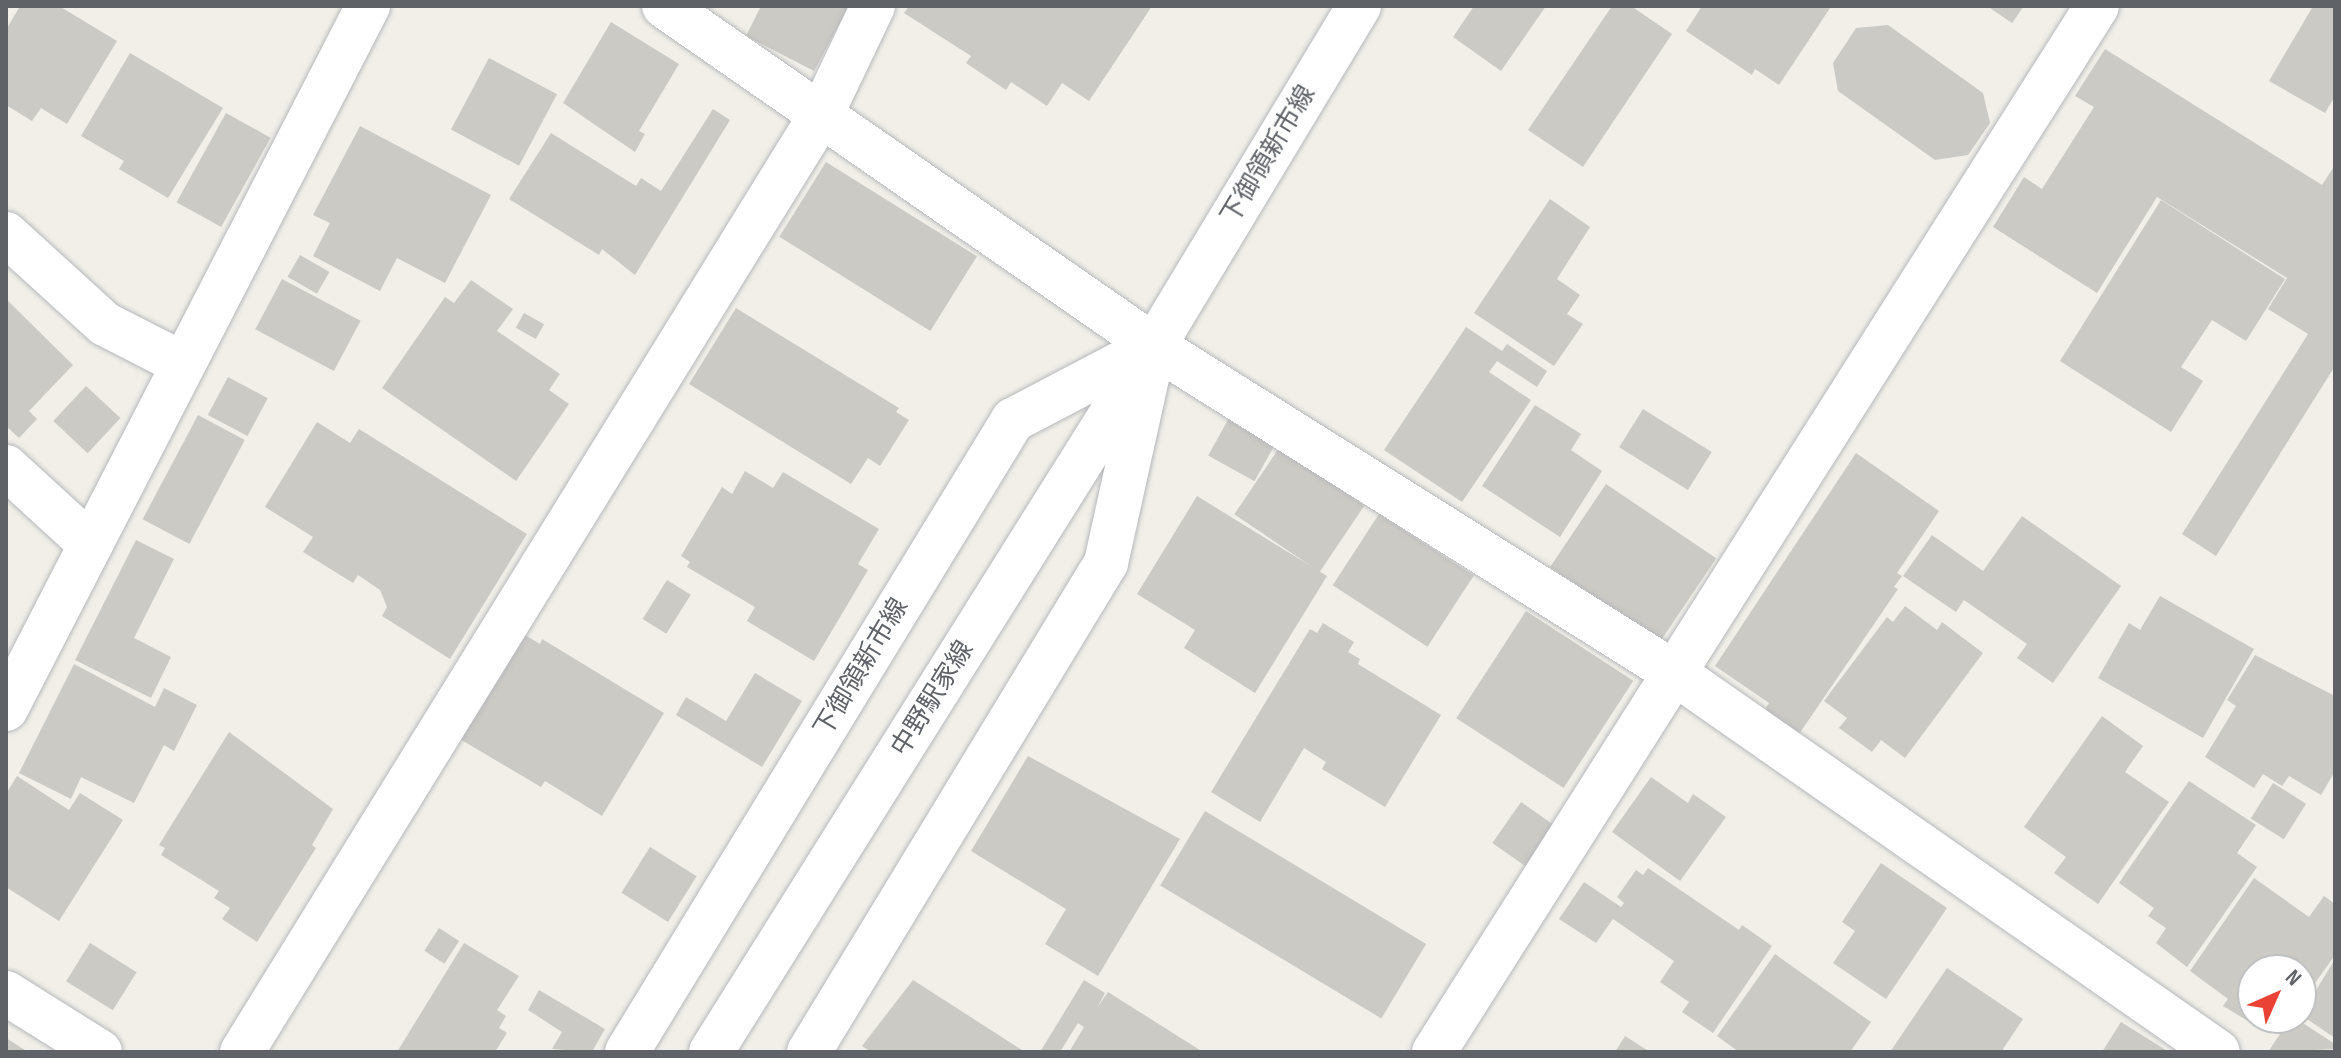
<!DOCTYPE html>
<html>
<head>
<meta charset="utf-8">
<style>
	body { margin:0 }
	#map { position:relative; width:2341px; height:1058px; overflow:hidden; background:#f1efe8; font-family:"Sofia Sans Condensed","Noto Sans JP",sans-serif }
	div>[style] { position:absolute }
	.building>* { inset:0; background:#cccac5; transform-origin:0 0 }
	.roads { filter:drop-shadow(0 0 2px #b5b8bc) drop-shadow(0 0 2px #b5b8bc) }
	.minor>* { height:44px; margin:-22px; padding:0 22px; transform-origin:22px; border-radius:22px; background:#fff }
	.tertiary>* { height:44px; margin:-22px; padding:0 22px; transform-origin:22px; border-radius:22px; background:#fff }
	.secondary>* { height:44px; margin:-22px; padding:0 22px; transform-origin:22px; border-radius:22px; background:#fff }
	span { translate:-50% -50%; white-space:nowrap; text-align:center; line-height:1.15; -webkit-text-stroke:6px #fff; paint-order:stroke }
	.street-label { font-size:26px; color:#5f6368 }
	.frame { position:absolute; inset:0; border:8px solid #5f6368; pointer-events:none }
	.north { position:absolute; left:2237px; top:954px; width:80px; height:80px; box-sizing:border-box; background:#fff; border:2px solid #bfc1c3; border-radius:50%; rotate:45deg; font-size:22px; font-weight:700; line-height:32px; text-align:center; color:#5f6368 }
	.north::after { content:''; display:block; margin:auto; width:28px; height:36px; background:#ea4335; clip-path:polygon(50% 0,100% 100%,50% 72%,0 100%) }
</style>
</head>
<body>
<div id="map">
	<div class="building">
		<div style="clip-path:polygon(20px 6px,59px 6px,117px 41px,67px 124px,41px 108px,32px 121px,6px 105px,6px 30px)"></div>
		<div style="clip-path:polygon(761px 6px,849px 6px,814px 71px,746px 36px)"></div>
		<div style="clip-path:polygon(909px 6px,1152px 6px,1089px 101px,1062px 83px,1047px 106px,1011px 82px,1006px 90px,966px 63px,971px 56px,904px 13px)"></div>
		<div style="clip-path:polygon(1474px 6px,1546px 6px,1501px 71px,1453px 37px)"></div>
		<div style="clip-path:polygon(1612px 6px,1631px 6px,1672px 34px,1583px 167px,1528px 130px)"></div>
		<div style="clip-path:polygon(1702px 6px,1827px 6px,1830px 8px,1779px 85px,1755px 69px,1752px 75px,1686px 31px)"></div>
		<div style="clip-path:polygon(1987px 6px,2024px 6px,2012px 23px)"></div>
		<div style="clip-path:polygon(2313px 6px,2335px 6px,2335px 96px,2325px 113px,2269px 81px)"></div>
		<div style="clip-path:polygon(611px 22px,679px 64px,639px 131px,645px 134px,635px 152px,563px 103px)"></div>
		<div style="clip-path:polygon(1888px 25px,1983px 93px,1990px 123px,1968px 155px,1935px 160px,1838px 91px,1833px 63px,1856px 28px)"></div>
		<div style="clip-path:polygon(2105px 49px,2322px 185px,2335px 165px,2335px 366px,2216px 556px,2182px 534px,2308px 334px,2268px 309px,2287px 278px,2157px 197px,2097px 293px,1993px 227px,2024px 177px,2042px 189px,2094px 107px,2075px 96px)"></div>
		<div style="clip-path:polygon(130px 53px,223px 108px,168px 198px,119px 169px,124px 161px,81px 136px)"></div>
		<div style="left:489px;top:58px;width:77px;height:81px;rotate:28deg"></div>
		<div style="clip-path:polygon(713px 109px,730px 120px,635px 275px,602px 249px,599px 255px,509px 199px,551px 133px,636px 186px,641px 178px,661px 191px)"></div>
		<div style="left:226px;top:113px;width:51px;height:102px;rotate:29deg"></div>
		<div style="clip-path:polygon(360px 126px,491px 195px,445px 283px,397px 258px,380px 291px,313px 256px,330px 223px,313px 215px)"></div>
		<div style="left:826px;top:162px;width:178px;height:88px;rotate:32deg"></div>
		<div style="clip-path:polygon(1550px 199px,1590px 227px,1557px 279px,1580px 295px,1567px 314px,1583px 324px,1554px 366px,1474px 313px)"></div>
		<div style="clip-path:polygon(2161px 200px,2285px 279px,2246px 341px,2212px 320px,2181px 367px,2203px 381px,2171px 432px,2060px 361px)"></div>
		<div style="left:300px;top:255px;width:34px;height:25px;rotate:30deg"></div>
		<div style="left:282px;top:279px;width:89px;height:57px;rotate:28deg"></div>
		<div style="clip-path:polygon(471px 280px,513px 309px,497px 331px,560px 374px,549px 390px,569px 404px,516px 481px,382px 388px,445px 297px,454px 303px)"></div>
		<div style="clip-path:polygon(6px 299px,73px 365px,29px 411px,37px 419px,19px 438px,6px 426px)"></div>
		<div style="clip-path:polygon(736px 308px,899px 408px,896px 412px,909px 420px,880px 466px,868px 458px,851px 484px,689px 384px)"></div>
		<div style="left:524px;top:313px;width:23px;height:17px;rotate:29deg"></div>
		<div style="clip-path:polygon(1466px 327px,1502px 351px,1507px 344px,1547px 371px,1537px 387px,1497px 361px,1489px 372px,1531px 400px,1462px 502px,1384px 450px)"></div>
		<div style="left:228px;top:377px;width:45px;height:43px;rotate:28deg"></div>
		<div style="left:86px;top:386px;width:47px;height:48px;rotate:43deg"></div>
		<div style="clip-path:polygon(1535px 405px,1581px 434px,1571px 450px,1602px 471px,1560px 537px,1482px 486px)"></div>
		<div style="left:1643px;top:409px;width:81px;height:45px;rotate:32deg"></div>
		<div style="left:198px;top:415px;width:53px;height:118px;rotate:28deg"></div>
		<div style="left:1229px;top:418px;width:53px;height:43px;rotate:29deg"></div>
		<div style="clip-path:polygon(317px 422px,350px 443px,359px 429px,527px 534px,450px 659px,382px 616px,387px 607px,380px 590px,358px 575px,353px 583px,303px 552px,313px 537px,265px 507px)"></div>
		<div style="left:1279px;top:448px;width:103px;height:80px;rotate:34deg"></div>
		<div style="clip-path:polygon(1856px 453px,1939px 511px,1897px 573px,1902px 576px,1894px 587px,1898px 589px,1797px 737px,1762px 714px,1769px 703px,1715px 666px)"></div>
		<div style="clip-path:polygon(745px 471px,773px 488px,783px 472px,879px 529px,858px 564px,868px 570px,814px 661px,747px 621px,755px 607px,687px 567px,690px 562px,681px 556px,722px 487px,732px 494px)"></div>
		<div style="left:1606px;top:484px;width:133px;height:100px;rotate:34deg"></div>
		<div style="clip-path:polygon(1197px 496px,1327px 576px,1255px 693px,1184px 648px,1195px 630px,1137px 594px)"></div>
		<div style="left:1379px;top:514px;width:113px;height:85px;rotate:33deg"></div>
		<div style="clip-path:polygon(2022px 516px,2121px 586px,2053px 683px,2017px 658px,2027px 644px,1964px 600px,1956px 612px,1903px 576px,1932px 535px,1983px 571px)"></div>
		<div style="clip-path:polygon(136px 540px,174px 559px,134px 638px,171px 657px,151px 698px,75px 660px)"></div>
		<div style="left:667px;top:580px;width:28px;height:46px;rotate:32deg"></div>
		<div style="clip-path:polygon(2160px 596px,2254px 649px,2203px 738px,2098px 678px,2129px 623px,2140px 630px)"></div>
		<div style="clip-path:polygon(1905px 606px,1937px 630px,1942px 622px,1983px 653px,1905px 758px,1881px 740px,1872px 752px,1839px 728px,1847px 718px,1824px 701px,1887px 617px,1893px 622px)"></div>
		<div style="left:1526px;top:611px;width:128px;height:128px;rotate:33deg"></div>
		<div style="clip-path:polygon(1323px 623px,1354px 642px,1348px 652px,1360px 659px,1358px 664px,1441px 715px,1385px 807px,1322px 769px,1326px 762px,1304px 748px,1260px 822px,1211px 792px,1310px 629px,1317px 633px)"></div>
		<div style="clip-path:polygon(515px 629px,540px 644px,542px 639px,664px 713px,602px 816px,545px 781px,541px 787px,453px 735px)"></div>
		<div style="clip-path:polygon(2255px 655px,2335px 696px,2335px 771px,2321px 795px,2289px 776px,2282px 786px,2263px 774px,2254px 788px,2205px 757px,2236px 706px,2227px 700px)"></div>
		<div style="clip-path:polygon(74px 664px,155px 707px,164px 688px,197px 705px,174px 751px,164px 745px,134px 803px,81px 777px,71px 799px,19px 773px)"></div>
		<div style="clip-path:polygon(755px 673px,802px 701px,762px 767px,676px 715px,686px 697px,726px 721px)"></div>
		<div style="clip-path:polygon(2102px 716px,2143px 746px,2125px 772px,2169px 802px,2098px 904px,2054px 873px,2066px 857px,2024px 827px)"></div>
		<div style="clip-path:polygon(229px 732px,333px 809px,312px 845px,316px 848px,257px 942px,222px 919px,230px 908px,214px 898px,219px 891px,161px 855px,165px 848px,159px 845px)"></div>
		<div style="clip-path:polygon(1028px 756px,1180px 839px,1098px 976px,1045px 944px,1066px 909px,971px 851px)"></div>
		<div style="clip-path:polygon(17px 776px,69px 810px,80px 793px,123px 820px,59px 921px,6px 887px,6px 794px)"></div>
		<div style="clip-path:polygon(1651px 777px,1688px 803px,1693px 794px,1726px 817px,1680px 881px,1612px 832px)"></div>
		<div style="clip-path:polygon(2189px 781px,2256px 825px,2237px 853px,2257px 867px,2187px 967px,2156px 943px,2166px 928px,2148px 916px,2154px 908px,2119px 883px)"></div>
		<div style="left:2273px;top:783px;width:39px;height:42px;rotate:32deg"></div>
		<div style="left:1521px;top:802px;width:40px;height:50px;rotate:35deg"></div>
		<div style="left:1205px;top:811px;width:258px;height:87px;rotate:31deg"></div>
		<div style="left:650px;top:847px;width:55px;height:54px;rotate:32deg"></div>
		<div style="clip-path:polygon(1881px 863px,1947px 908px,1886px 999px,1833px 963px,1855px 931px,1842px 922px)"></div>
		<div style="clip-path:polygon(1648px 868px,1739px 930px,1742px 925px,1772px 946px,1713px 1033px,1682px 1012px,1689px 1002px,1660px 982px,1674px 961px,1613px 919px,1596px 943px,1559px 919px,1584px 882px,1621px 907px,1624px 903px,1617px 897px,1636px 870px,1643px 875px)"></div>
		<div style="clip-path:polygon(2254px 878px,2309px 917px,2324px 896px,2335px 904px,2335px 955px,2301px 1003px,2301px 970px,2253px 970px,2253px 1017px,2248px 1021px,2223px 1006px,2228px 999px,2190px 971px)"></div>
		<div style="left:439px;top:928px;width:24px;height:27px;rotate:33deg"></div>
		<div style="left:90px;top:943px;width:55px;height:45px;rotate:32deg"></div>
		<div style="clip-path:polygon(464px 943px,519px 976px,497px 1010px,506px 1016px,499px 1028px,507px 1033px,495px 1052px,397px 1052px)"></div>
		<div style="clip-path:polygon(1775px 954px,1871px 1022px,1850px 1052px,1739px 1052px,1717px 1036px)"></div>
		<div style="clip-path:polygon(2335px 959px,2335px 1038px,2301px 1015px)"></div>
		<div style="clip-path:polygon(1947px 968px,2023px 1019px,2001px 1052px,1890px 1052px)"></div>
		<div style="clip-path:polygon(913px 980px,1025px 1052px,871px 1052px,862px 1046px)"></div>
		<div style="clip-path:polygon(1084px 980px,1105px 993px,1097px 1008px,1108px 992px,1203px 1052px,1069px 1052px,1084px 1027px,1078px 1023px,1060px 1052px,1040px 1052px)"></div>
		<div style="clip-path:polygon(539px 990px,605px 1029px,592px 1052px,552px 1049px,562px 1032px,528px 1010px)"></div>
		<div style="clip-path:polygon(2255px 1018px,2295px 1018px,2335px 1044px,2335px 1049px,2268px 1052px,2280px 1034px)"></div>
		<div style="clip-path:polygon(2121px 1022px,2169px 1052px,2102px 1052px)"></div>
		<div style="clip-path:polygon(1625px 1036px,1650px 1052px,1615px 1052px)"></div>
		<div style="clip-path:polygon(6px 1038px,28px 1052px,6px 1052px)"></div>
	</div>
	<div class="roads">
		<div class="minor">
			<div style="left:664px;top:6px;width:596px;rotate:34.76deg"></div>
			<div style="left:1154px;top:346px;width:613px;rotate:32.13deg"></div>
			<div style="left:1673px;top:672px;width:664px;rotate:34.89deg"></div>
			<div style="left:6px;top:234px;width:134px;rotate:42.3deg"></div>
			<div style="left:105px;top:324px;width:88px;rotate:27.1deg"></div>
			<div style="left:6px;top:467px;width:115px;rotate:42.5deg"></div>
			<div style="left:6px;top:709px;width:791px;rotate:-62.75deg"></div>
			<div style="left:242px;top:1052px;width:1101px;rotate:-58.29deg"></div>
			<div style="left:821px;top:115px;width:121px;rotate:-64.5deg"></div>
			<div style="left:1434px;top:1052px;width:1238px;rotate:-57.63deg"></div>
		</div>
		<div class="tertiary">
			<div style="left:6px;top:993px;width:111px;rotate:32.1deg"></div>
		</div>
		<div class="secondary">
			<div style="left:627px;top:1052px;width:741px;rotate:-58.59deg"></div>
			<div style="left:1013px;top:420px;width:159px;rotate:-27.7deg"></div>
			<div style="left:711px;top:1052px;width:804px;rotate:-57.91deg"></div>
			<div style="left:809px;top:1052px;width:572px;rotate:-58.73deg"></div>
			<div style="left:1106px;top:563px;width:222px;rotate:-77.5deg"></div>
			<div style="left:1154px;top:346px;width:397px;rotate:-58.9deg"></div>
		</div>
	</div>
	<div class="street-label">
		<span style="left:1269px;top:155px;rotate:-59deg">下御領新市線</span>
		<span style="left:862px;top:668px;rotate:-59deg">下御領新市線</span>
		<span style="left:933px;top:699px;rotate:-58deg">中野駅家線</span>
	</div>
	<div class="frame"></div>
	<div class="north">N</div>
</div>
</body>
</html>
